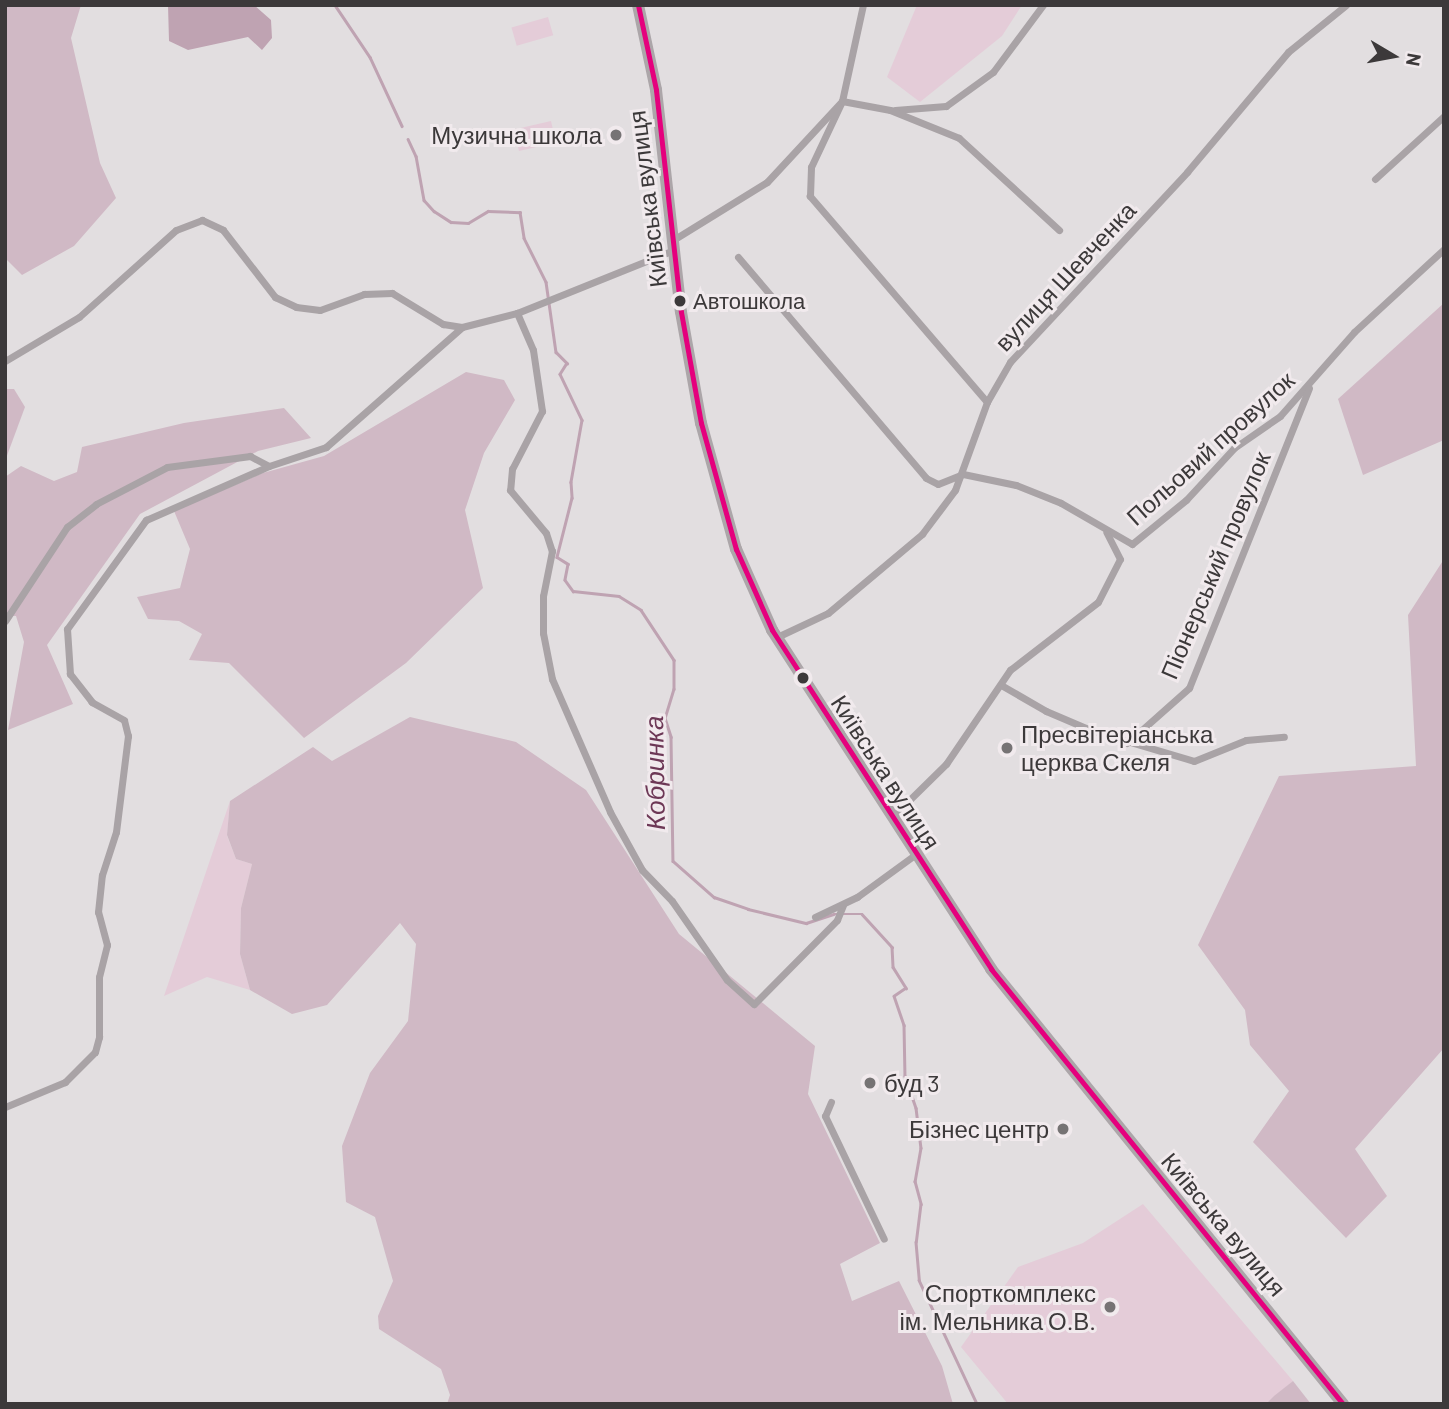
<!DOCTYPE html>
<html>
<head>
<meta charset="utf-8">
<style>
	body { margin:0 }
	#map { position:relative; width:1449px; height:1409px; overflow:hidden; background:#e2dee0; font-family:Barlow,sans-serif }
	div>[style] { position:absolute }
	.green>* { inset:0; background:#e4ccd8; transform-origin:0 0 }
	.forest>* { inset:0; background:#d0b9c5 }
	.water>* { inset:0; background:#bfa3b2 }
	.stream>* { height:2.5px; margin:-1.25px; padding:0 1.25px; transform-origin:1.25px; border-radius:1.25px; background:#bfa3b2 }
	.street>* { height:7px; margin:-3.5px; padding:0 3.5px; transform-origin:3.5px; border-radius:3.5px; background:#a9a3a6 }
	.primary>* { height:12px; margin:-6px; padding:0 6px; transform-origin:6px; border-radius:6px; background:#aca6a9 }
	.bus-1>* { height:5px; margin:-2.5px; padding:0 2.5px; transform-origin:2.5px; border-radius:2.5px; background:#e5007d }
	.dots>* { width:19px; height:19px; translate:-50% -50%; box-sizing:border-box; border:4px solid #f1eaed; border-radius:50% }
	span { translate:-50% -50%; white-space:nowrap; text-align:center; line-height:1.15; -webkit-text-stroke:6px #f1eaed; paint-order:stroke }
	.bus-label { font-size:22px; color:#3c393a }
	.left { translate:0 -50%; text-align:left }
	.poi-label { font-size:24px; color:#3c393a }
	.right { translate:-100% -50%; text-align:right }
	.street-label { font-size:24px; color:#3c393a }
	.water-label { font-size:26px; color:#6d3856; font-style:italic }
	.frame { position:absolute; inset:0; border:7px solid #3c393a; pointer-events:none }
	.north { position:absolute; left:1358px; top:21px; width:70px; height:70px; -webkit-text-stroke:5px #f1eaed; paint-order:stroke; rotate:100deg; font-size:19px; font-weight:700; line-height:28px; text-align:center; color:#3c393a }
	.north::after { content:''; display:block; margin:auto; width:24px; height:32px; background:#3c393a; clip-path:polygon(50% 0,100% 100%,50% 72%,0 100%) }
</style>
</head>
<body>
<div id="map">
	<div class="green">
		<div style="clip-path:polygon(917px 5px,1022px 5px,1002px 36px,920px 102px,887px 77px)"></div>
		<div style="left:548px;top:17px;width:19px;height:38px;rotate:74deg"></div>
		<div style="left:551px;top:121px;width:22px;height:38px;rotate:77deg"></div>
		<div style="clip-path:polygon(230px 801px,227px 836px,236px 859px,252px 864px,241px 908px,240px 954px,250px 990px,207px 977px,164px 996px)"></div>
		<div style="clip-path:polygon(1143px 1204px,1293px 1381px,1266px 1404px,1008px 1404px,961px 1347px,1018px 1267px,1083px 1243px)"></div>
	</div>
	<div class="forest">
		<div style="clip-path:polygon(5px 5px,81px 5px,71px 38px,100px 163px,116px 198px,74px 246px,22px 275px,5px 258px)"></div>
		<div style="clip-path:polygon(1444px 303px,1444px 440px,1363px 475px,1338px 399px)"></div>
		<div style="clip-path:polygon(466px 372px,504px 380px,515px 400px,484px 453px,465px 510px,483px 588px,406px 663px,304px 738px,229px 663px,189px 660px,202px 634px,179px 621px,148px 619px,137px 597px,180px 588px,190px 549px,174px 511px,263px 473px,324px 456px)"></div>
		<div style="clip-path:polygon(5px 389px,14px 389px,25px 407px,5px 461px)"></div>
		<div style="clip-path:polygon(284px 408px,311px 438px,258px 451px,140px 514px,47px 645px,73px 704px,8px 730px,24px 642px,16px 616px,5px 616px,5px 477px,21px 466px,54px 481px,77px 472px,82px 447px,184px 423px)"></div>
		<div style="clip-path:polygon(1444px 559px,1444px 1048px,1355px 1149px,1387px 1196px,1346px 1238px,1253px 1142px,1289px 1091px,1250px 1045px,1245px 1010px,1198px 945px,1279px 776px,1416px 766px,1408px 615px)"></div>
		<div style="clip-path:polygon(410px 717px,516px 742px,586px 790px,679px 934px,815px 1046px,808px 1094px,880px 1243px,840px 1264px,852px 1301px,899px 1281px,942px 1366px,953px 1404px,447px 1404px,450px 1395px,441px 1369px,379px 1329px,378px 1316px,393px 1281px,375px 1217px,346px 1202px,342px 1146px,370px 1073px,408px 1021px,416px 944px,400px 923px,327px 1005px,292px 1014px,250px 990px,240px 954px,241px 908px,252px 864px,236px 859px,227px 835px,230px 801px,313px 747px,332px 761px)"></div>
		<div style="clip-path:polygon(1293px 1381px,1311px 1404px,1266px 1404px,1274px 1396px)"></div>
	</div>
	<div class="water">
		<div style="clip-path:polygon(168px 5px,254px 5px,271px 20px,272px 38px,262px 50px,248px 37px,188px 50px,169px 41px)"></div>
	</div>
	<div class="stream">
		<div style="left:335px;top:5px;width:63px;rotate:56.1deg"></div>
		<div style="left:370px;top:57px;width:76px;rotate:65.1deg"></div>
		<div style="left:408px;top:139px;width:19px;rotate:65deg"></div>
		<div style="left:416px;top:156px;width:45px;rotate:79.7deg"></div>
		<div style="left:424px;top:200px;width:15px;rotate:48deg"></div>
		<div style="left:434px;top:211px;width:20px;rotate:33deg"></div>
		<div style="left:451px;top:222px;width:17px;rotate:3deg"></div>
		<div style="left:468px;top:223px;width:23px;rotate:-31deg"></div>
		<div style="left:488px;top:211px;width:32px;rotate:2deg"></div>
		<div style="left:520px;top:212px;width:26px;rotate:81deg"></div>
		<div style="left:524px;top:238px;width:49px;rotate:63.4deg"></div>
		<div style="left:546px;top:282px;width:71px;rotate:81.9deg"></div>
		<div style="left:556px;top:352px;width:16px;rotate:45deg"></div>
		<div style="left:567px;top:363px;width:13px;rotate:122deg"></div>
		<div style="left:560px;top:374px;width:51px;rotate:64.4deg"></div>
		<div style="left:582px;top:420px;width:63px;rotate:100.1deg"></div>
		<div style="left:571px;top:482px;width:16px;rotate:86deg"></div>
		<div style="left:572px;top:498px;width:61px;rotate:104.3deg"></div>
		<div style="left:557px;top:557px;width:13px;rotate:32deg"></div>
		<div style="left:568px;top:564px;width:16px;rotate:101deg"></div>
		<div style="left:565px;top:580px;width:14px;rotate:54deg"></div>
		<div style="left:573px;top:591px;width:46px;rotate:6.2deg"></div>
		<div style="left:619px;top:596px;width:26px;rotate:32deg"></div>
		<div style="left:641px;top:610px;width:60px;rotate:56.6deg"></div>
		<div style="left:674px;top:660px;width:29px;rotate:90deg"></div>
		<div style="left:674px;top:689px;width:30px;rotate:107deg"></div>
		<div style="left:665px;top:718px;width:20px;rotate:72deg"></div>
		<div style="left:671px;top:737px;width:124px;rotate:89.1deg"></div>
		<div style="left:673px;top:861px;width:55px;rotate:41.3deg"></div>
		<div style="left:714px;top:897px;width:36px;rotate:19deg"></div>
		<div style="left:748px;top:909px;width:60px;rotate:13.6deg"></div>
		<div style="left:806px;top:923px;width:29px;rotate:-18deg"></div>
		<div style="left:834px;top:914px;width:28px"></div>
		<div style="left:862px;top:914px;width:45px;rotate:47.7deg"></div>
		<div style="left:892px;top:947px;width:20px;rotate:87deg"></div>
		<div style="left:893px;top:967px;width:25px;rotate:58deg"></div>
		<div style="left:906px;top:988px;width:14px;rotate:146deg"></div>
		<div style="left:894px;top:996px;width:31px;rotate:71deg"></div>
		<div style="left:904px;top:1025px;width:51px;rotate:88.9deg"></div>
		<div style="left:905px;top:1076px;width:34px;rotate:71deg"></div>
		<div style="left:916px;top:1108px;width:40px;rotate:82.9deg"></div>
		<div style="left:921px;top:1148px;width:34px;rotate:100deg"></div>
		<div style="left:915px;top:1181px;width:24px;rotate:75deg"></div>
		<div style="left:921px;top:1204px;width:38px;rotate:97deg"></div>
		<div style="left:916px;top:1242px;width:38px;rotate:85deg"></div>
		<div style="left:919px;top:1280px;width:137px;rotate:64.9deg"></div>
	</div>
	<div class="street">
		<div style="left:895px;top:110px;width:51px;rotate:-4.5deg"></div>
		<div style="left:946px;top:106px;width:58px;rotate:-35.9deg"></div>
		<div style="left:993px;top:72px;width:84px;rotate:-53.3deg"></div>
		<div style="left:1375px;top:179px;width:93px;rotate:-42.4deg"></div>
		<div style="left:673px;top:240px;width:110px;rotate:-31.7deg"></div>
		<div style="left:767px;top:182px;width:110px;rotate:-47.2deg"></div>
		<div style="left:842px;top:101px;width:98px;rotate:-77.7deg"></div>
		<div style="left:738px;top:257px;width:290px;rotate:49.6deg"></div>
		<div style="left:926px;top:478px;width:13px;rotate:27deg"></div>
		<div style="left:938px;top:484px;width:27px;rotate:-22deg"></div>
		<div style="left:963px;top:474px;width:54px;rotate:11.7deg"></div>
		<div style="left:1016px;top:485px;width:48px;rotate:21.8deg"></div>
		<div style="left:1061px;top:503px;width:82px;rotate:30deg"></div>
		<div style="left:1132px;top:544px;width:70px;rotate:-39.2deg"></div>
		<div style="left:1186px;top:500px;width:71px;rotate:-47.3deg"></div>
		<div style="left:1234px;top:448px;width:56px;rotate:-34.8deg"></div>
		<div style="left:1280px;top:416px;width:112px;rotate:-48.6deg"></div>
		<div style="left:1354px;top:332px;width:122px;rotate:-42.7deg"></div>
		<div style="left:517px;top:313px;width:40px;rotate:66.6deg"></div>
		<div style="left:533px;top:350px;width:62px;rotate:81.6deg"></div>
		<div style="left:542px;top:411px;width:65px;rotate:117.3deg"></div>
		<div style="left:512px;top:469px;width:21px;rotate:95deg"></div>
		<div style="left:510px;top:490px;width:56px;rotate:50.1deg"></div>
		<div style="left:546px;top:533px;width:19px;rotate:72deg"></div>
		<div style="left:552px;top:551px;width:46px;rotate:101.3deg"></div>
		<div style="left:543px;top:596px;width:37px;rotate:90deg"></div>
		<div style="left:543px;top:633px;width:47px;rotate:78.9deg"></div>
		<div style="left:552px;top:679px;width:145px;rotate:66.4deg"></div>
		<div style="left:610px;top:812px;width:66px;rotate:61.1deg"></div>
		<div style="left:642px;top:870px;width:43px;rotate:45.9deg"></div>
		<div style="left:672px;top:901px;width:96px;rotate:55.2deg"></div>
		<div style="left:727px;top:980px;width:36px;rotate:42deg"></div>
		<div style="left:754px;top:1004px;width:118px;rotate:-45.3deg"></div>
		<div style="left:837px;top:920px;width:16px;rotate:-68deg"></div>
		<div style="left:5px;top:361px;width:86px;rotate:-30.7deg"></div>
		<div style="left:79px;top:317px;width:130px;rotate:-41.9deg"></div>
		<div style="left:176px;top:230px;width:28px;rotate:-21deg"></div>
		<div style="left:202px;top:220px;width:23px;rotate:25deg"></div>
		<div style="left:223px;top:230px;width:85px;rotate:52.2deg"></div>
		<div style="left:275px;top:297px;width:23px;rotate:25deg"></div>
		<div style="left:296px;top:307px;width:24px;rotate:7deg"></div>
		<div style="left:320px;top:310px;width:47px;rotate:-20deg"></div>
		<div style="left:364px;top:294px;width:28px;rotate:-2deg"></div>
		<div style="left:392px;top:293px;width:60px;rotate:31.3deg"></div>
		<div style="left:443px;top:324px;width:19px;rotate:9deg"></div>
		<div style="left:987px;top:402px;width:272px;rotate:-130.7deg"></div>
		<div style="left:810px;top:196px;width:29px;rotate:-88deg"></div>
		<div style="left:811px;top:167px;width:73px;rotate:-64.8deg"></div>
		<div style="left:842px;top:101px;width:49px;rotate:10.6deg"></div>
		<div style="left:890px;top:110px;width:74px;rotate:22.1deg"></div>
		<div style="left:959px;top:138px;width:136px;rotate:42.6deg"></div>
		<div style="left:5px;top:621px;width:113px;rotate:-56.6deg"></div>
		<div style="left:67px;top:527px;width:37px;rotate:-38deg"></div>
		<div style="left:96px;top:504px;width:80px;rotate:-27.5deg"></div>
		<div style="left:167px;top:467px;width:84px;rotate:-7.5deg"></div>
		<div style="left:250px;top:456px;width:21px;rotate:28deg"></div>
		<div style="left:269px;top:466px;width:60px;rotate:-18.4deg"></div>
		<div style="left:326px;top:447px;width:181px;rotate:-41.4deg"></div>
		<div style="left:462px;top:327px;width:57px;rotate:-14.3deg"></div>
		<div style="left:517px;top:313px;width:169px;rotate:-21.9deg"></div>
		<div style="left:777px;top:637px;width:56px;rotate:-25.2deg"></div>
		<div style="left:828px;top:613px;width:123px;rotate:-40deg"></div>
		<div style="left:922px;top:534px;width:55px;rotate:-53.1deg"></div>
		<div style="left:955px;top:490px;width:94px;rotate:-70deg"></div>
		<div style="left:987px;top:402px;width:46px;rotate:-60.1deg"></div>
		<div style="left:1010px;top:362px;width:260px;rotate:-47deg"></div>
		<div style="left:1187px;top:172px;width:157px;rotate:-49.9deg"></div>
		<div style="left:1288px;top:52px;width:75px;rotate:-39deg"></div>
		<div style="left:1001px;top:685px;width:52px;rotate:30deg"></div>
		<div style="left:1046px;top:711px;width:51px;rotate:23.1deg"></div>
		<div style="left:1093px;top:731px;width:105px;rotate:16.5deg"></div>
		<div style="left:1194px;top:761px;width:56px;rotate:-22deg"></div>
		<div style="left:1246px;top:740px;width:38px;rotate:-5deg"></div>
		<div style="left:1127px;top:743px;width:83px;rotate:-41.6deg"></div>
		<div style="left:1189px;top:688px;width:323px;rotate:-68.2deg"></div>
		<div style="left:892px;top:817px;width:76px;rotate:-44.5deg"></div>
		<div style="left:946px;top:764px;width:114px;rotate:-55.8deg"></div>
		<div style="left:1010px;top:670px;width:111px;rotate:-37.7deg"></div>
		<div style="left:1098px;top:602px;width:48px;rotate:-62.9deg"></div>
		<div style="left:1120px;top:559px;width:30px;rotate:-117deg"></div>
		<div style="left:815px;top:917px;width:47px;rotate:-25.5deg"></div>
		<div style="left:857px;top:897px;width:73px;rotate:-36.1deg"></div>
		<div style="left:831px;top:1102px;width:15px;rotate:113deg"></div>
		<div style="left:825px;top:1116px;width:136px;rotate:64.4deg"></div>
		<div style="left:5px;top:1107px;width:65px;rotate:-22.6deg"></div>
		<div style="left:65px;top:1082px;width:42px;rotate:-45deg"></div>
		<div style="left:95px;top:1052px;width:16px;rotate:-75deg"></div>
		<div style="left:99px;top:1037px;width:60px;rotate:-90deg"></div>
		<div style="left:99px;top:977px;width:33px;rotate:-76deg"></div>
		<div style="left:107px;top:945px;width:34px;rotate:-105deg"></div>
		<div style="left:98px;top:912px;width:37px;rotate:-84deg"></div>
		<div style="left:102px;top:875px;width:45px;rotate:-72deg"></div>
		<div style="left:116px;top:832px;width:97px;rotate:-82.9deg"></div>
		<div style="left:128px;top:736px;width:16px;rotate:-104deg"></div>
		<div style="left:124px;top:720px;width:37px;rotate:-151deg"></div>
		<div style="left:92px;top:702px;width:36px;rotate:-128deg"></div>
		<div style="left:70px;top:674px;width:45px;rotate:-93.8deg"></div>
		<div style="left:67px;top:629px;width:135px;rotate:-54.1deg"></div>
		<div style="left:146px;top:520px;width:134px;rotate:-23.7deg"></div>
	</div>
	<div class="primary">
		<div style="left:638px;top:5px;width:87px;rotate:78deg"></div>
		<div style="left:656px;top:90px;width:223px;rotate:83.6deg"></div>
		<div style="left:681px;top:312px;width:113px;rotate:79.8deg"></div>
		<div style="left:701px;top:423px;width:131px;rotate:74.5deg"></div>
		<div style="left:736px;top:549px;width:89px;rotate:66deg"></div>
		<div style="left:772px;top:630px;width:404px;rotate:57.1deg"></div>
		<div style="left:991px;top:969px;width:560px;rotate:51.02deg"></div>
	</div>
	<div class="bus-1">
		<div style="left:638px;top:5px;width:87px;rotate:78deg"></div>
		<div style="left:656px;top:90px;width:223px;rotate:83.6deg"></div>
		<div style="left:681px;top:312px;width:113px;rotate:79.8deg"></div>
		<div style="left:701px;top:423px;width:131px;rotate:74.5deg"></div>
		<div style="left:736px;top:549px;width:89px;rotate:66deg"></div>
		<div style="left:772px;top:630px;width:404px;rotate:57.1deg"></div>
		<div style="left:991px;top:969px;width:560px;rotate:51.02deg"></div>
	</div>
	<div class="dots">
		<div style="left:616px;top:135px;background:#767374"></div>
		<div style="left:680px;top:301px;background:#3c393a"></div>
		<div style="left:803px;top:678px;background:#3c393a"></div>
		<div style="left:1007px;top:748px;background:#767374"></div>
		<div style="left:870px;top:1083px;background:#767374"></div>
		<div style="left:1063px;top:1129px;background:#767374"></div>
		<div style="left:1110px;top:1307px;background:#767374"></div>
	</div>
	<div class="bus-label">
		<span class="left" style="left:693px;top:301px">Автошкола</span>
	</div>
	<div class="poi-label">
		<span class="right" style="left:602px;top:135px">Музична школа</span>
		<span class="left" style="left:1021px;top:748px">Пресвітеріанська<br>церква Скеля</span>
		<span class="left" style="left:884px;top:1083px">буд 3</span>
		<span class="right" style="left:1049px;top:1129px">Бізнес центр</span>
		<span class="right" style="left:1096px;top:1307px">Спорткомплекс<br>ім. Мельника О.В.</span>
	</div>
	<div class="street-label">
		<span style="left:647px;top:199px;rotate:-97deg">Київська вулиця</span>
		<span style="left:1065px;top:276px;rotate:-47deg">вулиця Шевченка</span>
		<span style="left:1210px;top:448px;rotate:-42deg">Польовий провулок</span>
		<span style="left:1215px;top:565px;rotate:-67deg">Піонерський провулок</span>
		<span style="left:886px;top:772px;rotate:57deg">Київська вулиця</span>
		<span style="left:1224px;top:1224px;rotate:50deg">Київська вулиця</span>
	</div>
	<div class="water-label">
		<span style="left:654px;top:773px;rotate:-91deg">Кобринка</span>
	</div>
	<div class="frame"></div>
	<div class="north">N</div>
</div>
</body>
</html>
